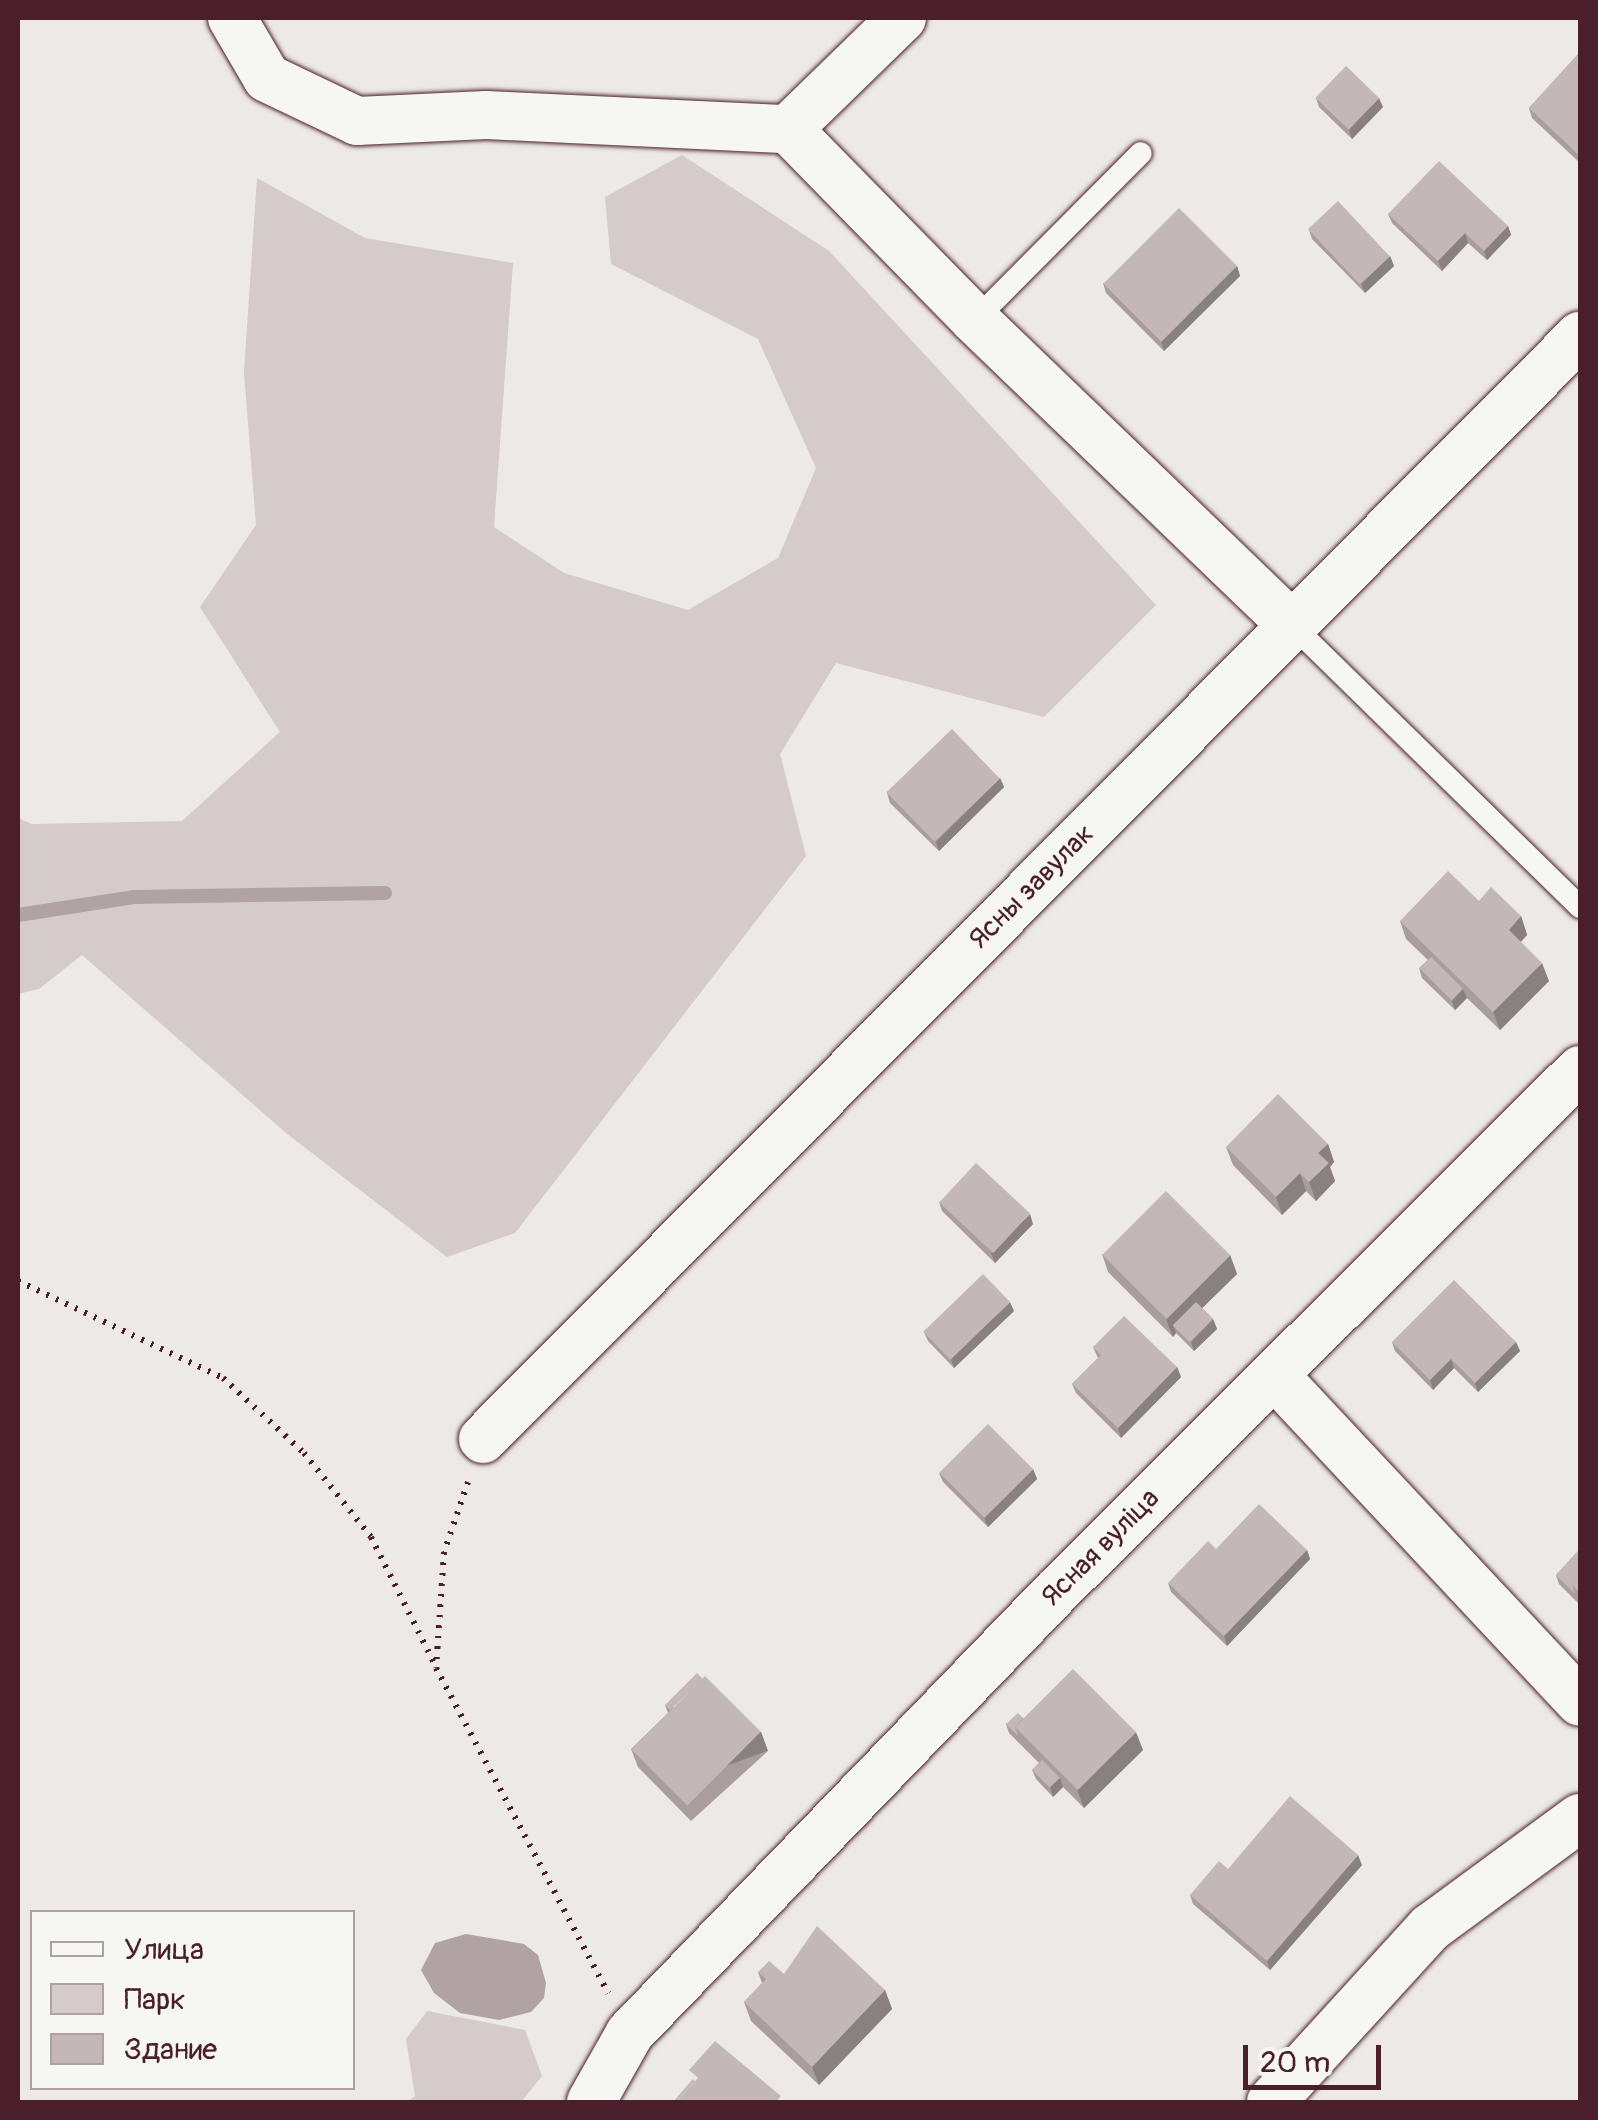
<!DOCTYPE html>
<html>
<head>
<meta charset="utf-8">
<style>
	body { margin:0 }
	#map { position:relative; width:1598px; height:2120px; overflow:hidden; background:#ece9e6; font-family:Pangolin,sans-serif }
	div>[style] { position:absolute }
	.green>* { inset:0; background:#d4cbca }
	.water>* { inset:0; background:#b1a2a3 }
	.stream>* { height:14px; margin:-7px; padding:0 7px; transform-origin:7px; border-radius:7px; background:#b1a2a3 }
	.path>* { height:6px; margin-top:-3px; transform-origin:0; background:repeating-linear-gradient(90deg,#4a1f2b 0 2.5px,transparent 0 10.5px) }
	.roads { filter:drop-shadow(0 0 2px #4a1f2b) drop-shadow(0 0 2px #4a1f2b) }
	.service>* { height:22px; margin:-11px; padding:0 11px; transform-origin:11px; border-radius:11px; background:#f6f6f2 }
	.minor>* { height:48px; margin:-24px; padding:0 24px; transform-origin:24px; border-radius:24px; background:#f6f6f2 }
	.wall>* { inset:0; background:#a99d9d }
	.shaded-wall>* { inset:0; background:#898080; transform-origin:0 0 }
	.building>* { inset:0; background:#c4b7b7; transform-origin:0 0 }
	span { translate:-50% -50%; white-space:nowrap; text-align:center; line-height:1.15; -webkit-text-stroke:9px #f6f6f2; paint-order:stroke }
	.street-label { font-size:28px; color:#4a1f2b }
	.frame { position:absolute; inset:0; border:20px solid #4a1f2b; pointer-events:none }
	.legend { position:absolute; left:30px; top:1910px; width:325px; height:180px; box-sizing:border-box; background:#f6f6f2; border:2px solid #b1a0a2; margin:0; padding:12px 18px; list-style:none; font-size:30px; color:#4a1f2b }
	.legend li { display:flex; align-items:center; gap:20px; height:50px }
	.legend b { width:50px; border:2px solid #b1a0a2 }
	.scale { position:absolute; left:1243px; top:2045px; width:138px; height:45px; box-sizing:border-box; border:5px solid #4a1f2b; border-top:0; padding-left:12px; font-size:30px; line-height:35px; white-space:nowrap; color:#4a1f2b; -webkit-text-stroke:8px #f6f6f2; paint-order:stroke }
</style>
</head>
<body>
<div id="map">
	<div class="green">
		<div style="clip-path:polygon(682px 155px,829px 251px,1156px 605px,1044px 717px,836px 663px,780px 754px,806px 856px,515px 1233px,447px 1257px,286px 1133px,82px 955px,39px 989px,18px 994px,18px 818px,32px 824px,182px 821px,280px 732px,200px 607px,256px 525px,244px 372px,257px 178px,365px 238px,513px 263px,494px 527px,564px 573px,688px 610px,778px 558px,816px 468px,758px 339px,611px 264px,605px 197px)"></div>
		<div style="clip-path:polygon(427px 2011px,525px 2030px,542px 2076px,521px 2102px,407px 2102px,415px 2096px,406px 2039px)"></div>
	</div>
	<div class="water">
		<div style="clip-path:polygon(466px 1934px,524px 1944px,538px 1955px,546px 1983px,544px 1998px,531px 2012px,499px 2020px,460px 2013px,434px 1993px,421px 1970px,435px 1943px)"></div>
	</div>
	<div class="stream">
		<div style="left:18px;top:915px;width:117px;rotate:-8.8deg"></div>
		<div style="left:134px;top:897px;width:251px;rotate:-0.9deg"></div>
	</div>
	<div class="path">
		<div style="left:18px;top:1281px;width:227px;rotate:25.3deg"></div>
		<div style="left:223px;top:1378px;width:110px;rotate:42.8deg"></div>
		<div style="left:304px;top:1453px;width:107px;rotate:51.4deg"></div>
		<div style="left:371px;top:1537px;width:145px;rotate:63.4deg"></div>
		<div style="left:468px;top:1482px;width:74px;rotate:108.9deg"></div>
		<div style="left:444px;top:1552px;width:116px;rotate:93.9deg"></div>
		<div style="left:436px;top:1668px;width:368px;rotate:62.1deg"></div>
	</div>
	<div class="roads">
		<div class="service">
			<div style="left:975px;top:320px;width:235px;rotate:-45.2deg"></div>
			<div style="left:1292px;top:625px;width:403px;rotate:44.4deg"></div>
		</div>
		<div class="minor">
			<div style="left:232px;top:18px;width:69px;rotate:59.7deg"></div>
			<div style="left:267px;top:78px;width:100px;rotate:25.5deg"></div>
			<div style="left:357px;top:121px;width:129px;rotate:-2.7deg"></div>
			<div style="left:486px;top:115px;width:302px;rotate:2.7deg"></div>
			<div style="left:788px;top:129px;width:267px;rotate:45.6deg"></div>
			<div style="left:975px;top:320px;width:440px;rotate:43.9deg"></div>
			<div style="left:788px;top:129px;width:159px;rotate:-44.2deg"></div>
			<div style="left:1275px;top:1376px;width:446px;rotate:46.9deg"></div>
			<div style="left:483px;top:1439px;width:1556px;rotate:-45.16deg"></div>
			<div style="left:591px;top:2102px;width:79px;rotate:-60.5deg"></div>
			<div style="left:630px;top:2033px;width:612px;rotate:-45.99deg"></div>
			<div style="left:1055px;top:1593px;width:741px;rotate:-44.89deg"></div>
			<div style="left:1271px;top:2102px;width:236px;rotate:-47.6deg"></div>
			<div style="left:1430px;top:1928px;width:186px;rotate:-36.3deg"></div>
		</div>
	</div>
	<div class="wall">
		<div style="clip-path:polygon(1580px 52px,1580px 163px,1532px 118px,1529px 108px)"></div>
		<div style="clip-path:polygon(1316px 98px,1383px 107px,1352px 139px,1319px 107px)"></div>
		<div style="clip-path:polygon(1388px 214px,1508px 226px,1511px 235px,1487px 260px,1468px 243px,1442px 271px,1392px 223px)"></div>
		<div style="clip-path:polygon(1309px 230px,1390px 256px,1394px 266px,1365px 293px,1312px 239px)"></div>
		<div style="clip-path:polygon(1237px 266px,1240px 276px,1164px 351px,1106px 293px,1103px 283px)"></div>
		<div style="clip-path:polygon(1000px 778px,1004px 787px,939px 851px,890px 803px,887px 793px)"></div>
		<div style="clip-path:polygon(1479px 901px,1521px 916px,1527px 935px,1521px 942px,1549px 981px,1500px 1030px,1467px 998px,1455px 1010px,1422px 978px,1419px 968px,1428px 960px,1406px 939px,1400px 921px)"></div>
		<div style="clip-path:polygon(1328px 1144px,1334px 1162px,1330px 1167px,1335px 1181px,1316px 1201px,1306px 1191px,1282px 1215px,1233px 1165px,1226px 1147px)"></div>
		<div style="clip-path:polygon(939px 1202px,1033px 1224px,995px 1263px,942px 1211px)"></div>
		<div style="clip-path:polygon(1102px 1254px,1230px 1255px,1237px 1274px,1202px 1308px,1213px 1319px,1217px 1329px,1194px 1351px,1176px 1333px,1173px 1337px,1108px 1272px)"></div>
		<div style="clip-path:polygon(1014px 1311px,954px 1368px,928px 1341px,924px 1332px)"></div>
		<div style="clip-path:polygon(1392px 1342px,1516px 1342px,1520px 1351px,1478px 1392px,1454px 1368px,1433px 1390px,1395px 1351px)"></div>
		<div style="clip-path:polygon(1093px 1347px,1177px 1367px,1181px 1377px,1121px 1438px,1076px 1393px,1072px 1384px,1098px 1358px)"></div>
		<div style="clip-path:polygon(1033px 1469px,1037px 1479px,988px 1527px,943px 1482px,939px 1473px)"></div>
		<div style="clip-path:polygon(1216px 1549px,1307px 1550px,1310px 1559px,1227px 1646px,1171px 1592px,1168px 1583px)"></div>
		<div style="clip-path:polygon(1580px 1549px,1580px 1605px,1559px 1584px,1556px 1575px)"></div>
		<div style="clip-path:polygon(665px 1705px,761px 1732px,768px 1751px,691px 1821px,638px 1767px,631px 1749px,668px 1713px)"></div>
		<div style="clip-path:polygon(1023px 1718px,1143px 1750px,1084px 1808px,1063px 1787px,1053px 1797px,1036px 1779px,1032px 1770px,1039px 1763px,1009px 1733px,1006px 1724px)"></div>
		<div style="clip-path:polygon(1362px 1865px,1270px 1970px,1193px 1904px,1190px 1895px,1228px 1869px)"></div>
		<div style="clip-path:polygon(758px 1972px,784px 1974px,885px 1990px,892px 2009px,819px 2085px,751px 2021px,744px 2002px,762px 1983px)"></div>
	</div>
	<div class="shaded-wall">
		<div style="clip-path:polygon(1379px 98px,1383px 107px,1352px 139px,1349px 130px)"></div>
		<div style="clip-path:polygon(1508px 226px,1511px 235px,1487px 260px,1484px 251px)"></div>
		<div style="clip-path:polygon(1465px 233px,1468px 243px,1442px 271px,1438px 261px)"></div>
		<div style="clip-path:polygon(1390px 256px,1394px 266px,1365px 293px,1361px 284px)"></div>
		<div style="clip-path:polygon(1237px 266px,1240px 276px,1164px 351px,1161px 342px)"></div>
		<div style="clip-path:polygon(1000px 778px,1004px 787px,939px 851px,936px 842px)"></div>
		<div style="clip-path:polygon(1521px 916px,1527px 935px,1515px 948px,1509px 930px)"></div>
		<div style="clip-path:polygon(1542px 963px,1549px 981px,1500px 1030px,1493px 1012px)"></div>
		<div style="clip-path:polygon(1463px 989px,1467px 998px,1455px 1010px,1452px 1001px)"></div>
		<div style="clip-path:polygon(1328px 1144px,1334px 1162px,1330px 1167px,1335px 1181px,1316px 1201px,1309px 1182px,1318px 1153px)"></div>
		<div style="clip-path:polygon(1300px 1173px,1306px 1191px,1282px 1215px,1276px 1197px)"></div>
		<div style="clip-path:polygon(1030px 1214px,1033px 1224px,995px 1263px,991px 1253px)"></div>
		<div style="clip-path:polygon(1230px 1255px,1237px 1274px,1179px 1331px,1173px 1325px,1176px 1333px,1173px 1337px,1166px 1319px)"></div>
		<div style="clip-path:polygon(1010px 1302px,1014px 1311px,954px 1368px,951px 1359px)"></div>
		<div style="clip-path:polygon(1213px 1319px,1217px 1329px,1194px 1351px,1191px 1342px)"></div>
		<div style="clip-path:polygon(1516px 1342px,1520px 1351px,1478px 1392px,1475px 1383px)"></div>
		<div style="clip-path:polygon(1451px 1359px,1454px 1368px,1433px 1390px,1430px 1380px)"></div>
		<div style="clip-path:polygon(1177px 1367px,1181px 1377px,1121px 1438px,1118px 1428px)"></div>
		<div style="clip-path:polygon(1033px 1469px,1037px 1479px,988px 1527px,984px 1518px)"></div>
		<div style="clip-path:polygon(1307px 1550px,1310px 1559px,1227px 1646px,1224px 1636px)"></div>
		<div style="left:761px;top:1732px;width:20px;height:104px;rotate:70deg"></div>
		<div style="clip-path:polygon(1136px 1732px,1143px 1750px,1084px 1808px,1077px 1790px)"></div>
		<div style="clip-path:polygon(1060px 1778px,1063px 1787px,1053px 1797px,1050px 1787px)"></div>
		<div style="clip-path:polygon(1358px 1855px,1362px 1865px,1270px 1970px,1267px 1961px)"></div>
		<div style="clip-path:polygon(885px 1990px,892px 2009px,819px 2085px,812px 2067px)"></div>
	</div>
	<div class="building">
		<div style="clip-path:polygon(1580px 52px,1580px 156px,1529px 108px)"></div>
		<div style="left:1346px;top:66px;width:46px;height:44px;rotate:44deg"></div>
		<div style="clip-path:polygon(1439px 161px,1508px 226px,1484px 251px,1465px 233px,1438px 261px,1388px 214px)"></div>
		<div style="left:1338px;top:201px;width:76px;height:41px;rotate:47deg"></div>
		<div style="left:1179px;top:208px;width:82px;height:107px;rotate:45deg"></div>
		<div style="left:952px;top:729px;width:69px;height:91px;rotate:46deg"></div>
		<div style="clip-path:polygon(1448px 871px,1479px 901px,1491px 887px,1521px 916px,1509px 930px,1542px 963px,1493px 1012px,1400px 921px)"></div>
		<div style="left:1431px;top:957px;width:45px;height:16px;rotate:45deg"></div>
		<div style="clip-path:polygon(1278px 1094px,1328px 1144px,1318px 1153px,1329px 1163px,1309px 1182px,1300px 1173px,1276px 1197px,1226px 1147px)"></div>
		<div style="left:976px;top:1163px;width:74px;height:54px;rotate:43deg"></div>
		<div style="left:1166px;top:1191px;width:91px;height:90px;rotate:45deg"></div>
		<div style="left:983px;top:1274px;width:39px;height:83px;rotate:46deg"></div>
		<div style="clip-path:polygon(1454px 1280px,1516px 1342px,1475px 1383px,1451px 1359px,1430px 1380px,1392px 1342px)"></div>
		<div style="left:1196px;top:1302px;width:24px;height:33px;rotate:45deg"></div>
		<div style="clip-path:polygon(1124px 1316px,1177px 1367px,1118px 1428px,1072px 1384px,1101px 1355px,1093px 1347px)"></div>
		<div style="left:988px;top:1424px;width:64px;height:69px;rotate:45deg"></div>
		<div style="clip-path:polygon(1259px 1504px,1307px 1550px,1224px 1636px,1168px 1583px,1208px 1541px,1216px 1549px)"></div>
		<div style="clip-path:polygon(1580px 1549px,1580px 1576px,1572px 1585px,1575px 1594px,1556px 1575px)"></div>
		<div style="clip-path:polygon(1580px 1576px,1580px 1593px,1572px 1585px)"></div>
		<div style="left:1073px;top:1669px;width:89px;height:82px;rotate:45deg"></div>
		<div style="clip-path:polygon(697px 1673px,703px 1679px,670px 1710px,665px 1705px)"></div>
		<div style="left:705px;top:1676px;width:79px;height:104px;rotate:45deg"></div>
		<div style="clip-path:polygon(1018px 1713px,1023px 1718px,1015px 1727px,1018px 1736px,1006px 1724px)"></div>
		<div style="left:1042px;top:1760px;width:25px;height:14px;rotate:45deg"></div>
		<div style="clip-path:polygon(1290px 1796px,1358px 1855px,1267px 1961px,1190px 1895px,1219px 1861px,1228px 1869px)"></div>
		<div style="clip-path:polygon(817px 1926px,885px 1990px,812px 2067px,744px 2002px,766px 1979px,758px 1972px,769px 1961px,784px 1974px)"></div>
		<div style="clip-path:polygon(715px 2041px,781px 2096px,776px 2102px,676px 2102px,698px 2078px,689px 2070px)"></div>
		<div style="clip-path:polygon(693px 2079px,695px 2081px,676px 2102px,673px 2102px)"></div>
	</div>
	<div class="street-label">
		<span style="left:1032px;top:887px;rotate:-45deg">Ясны завулак</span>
		<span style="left:1101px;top:1548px;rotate:-45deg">Ясная вуліца</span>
	</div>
	<div class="frame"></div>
	<ul class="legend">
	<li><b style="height:12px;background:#f6f6f2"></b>Улица</li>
	<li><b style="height:28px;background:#d4cbca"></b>Парк</li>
	<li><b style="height:28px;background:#c4b7b7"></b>Здание</li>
	</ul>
	<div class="scale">20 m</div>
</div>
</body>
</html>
